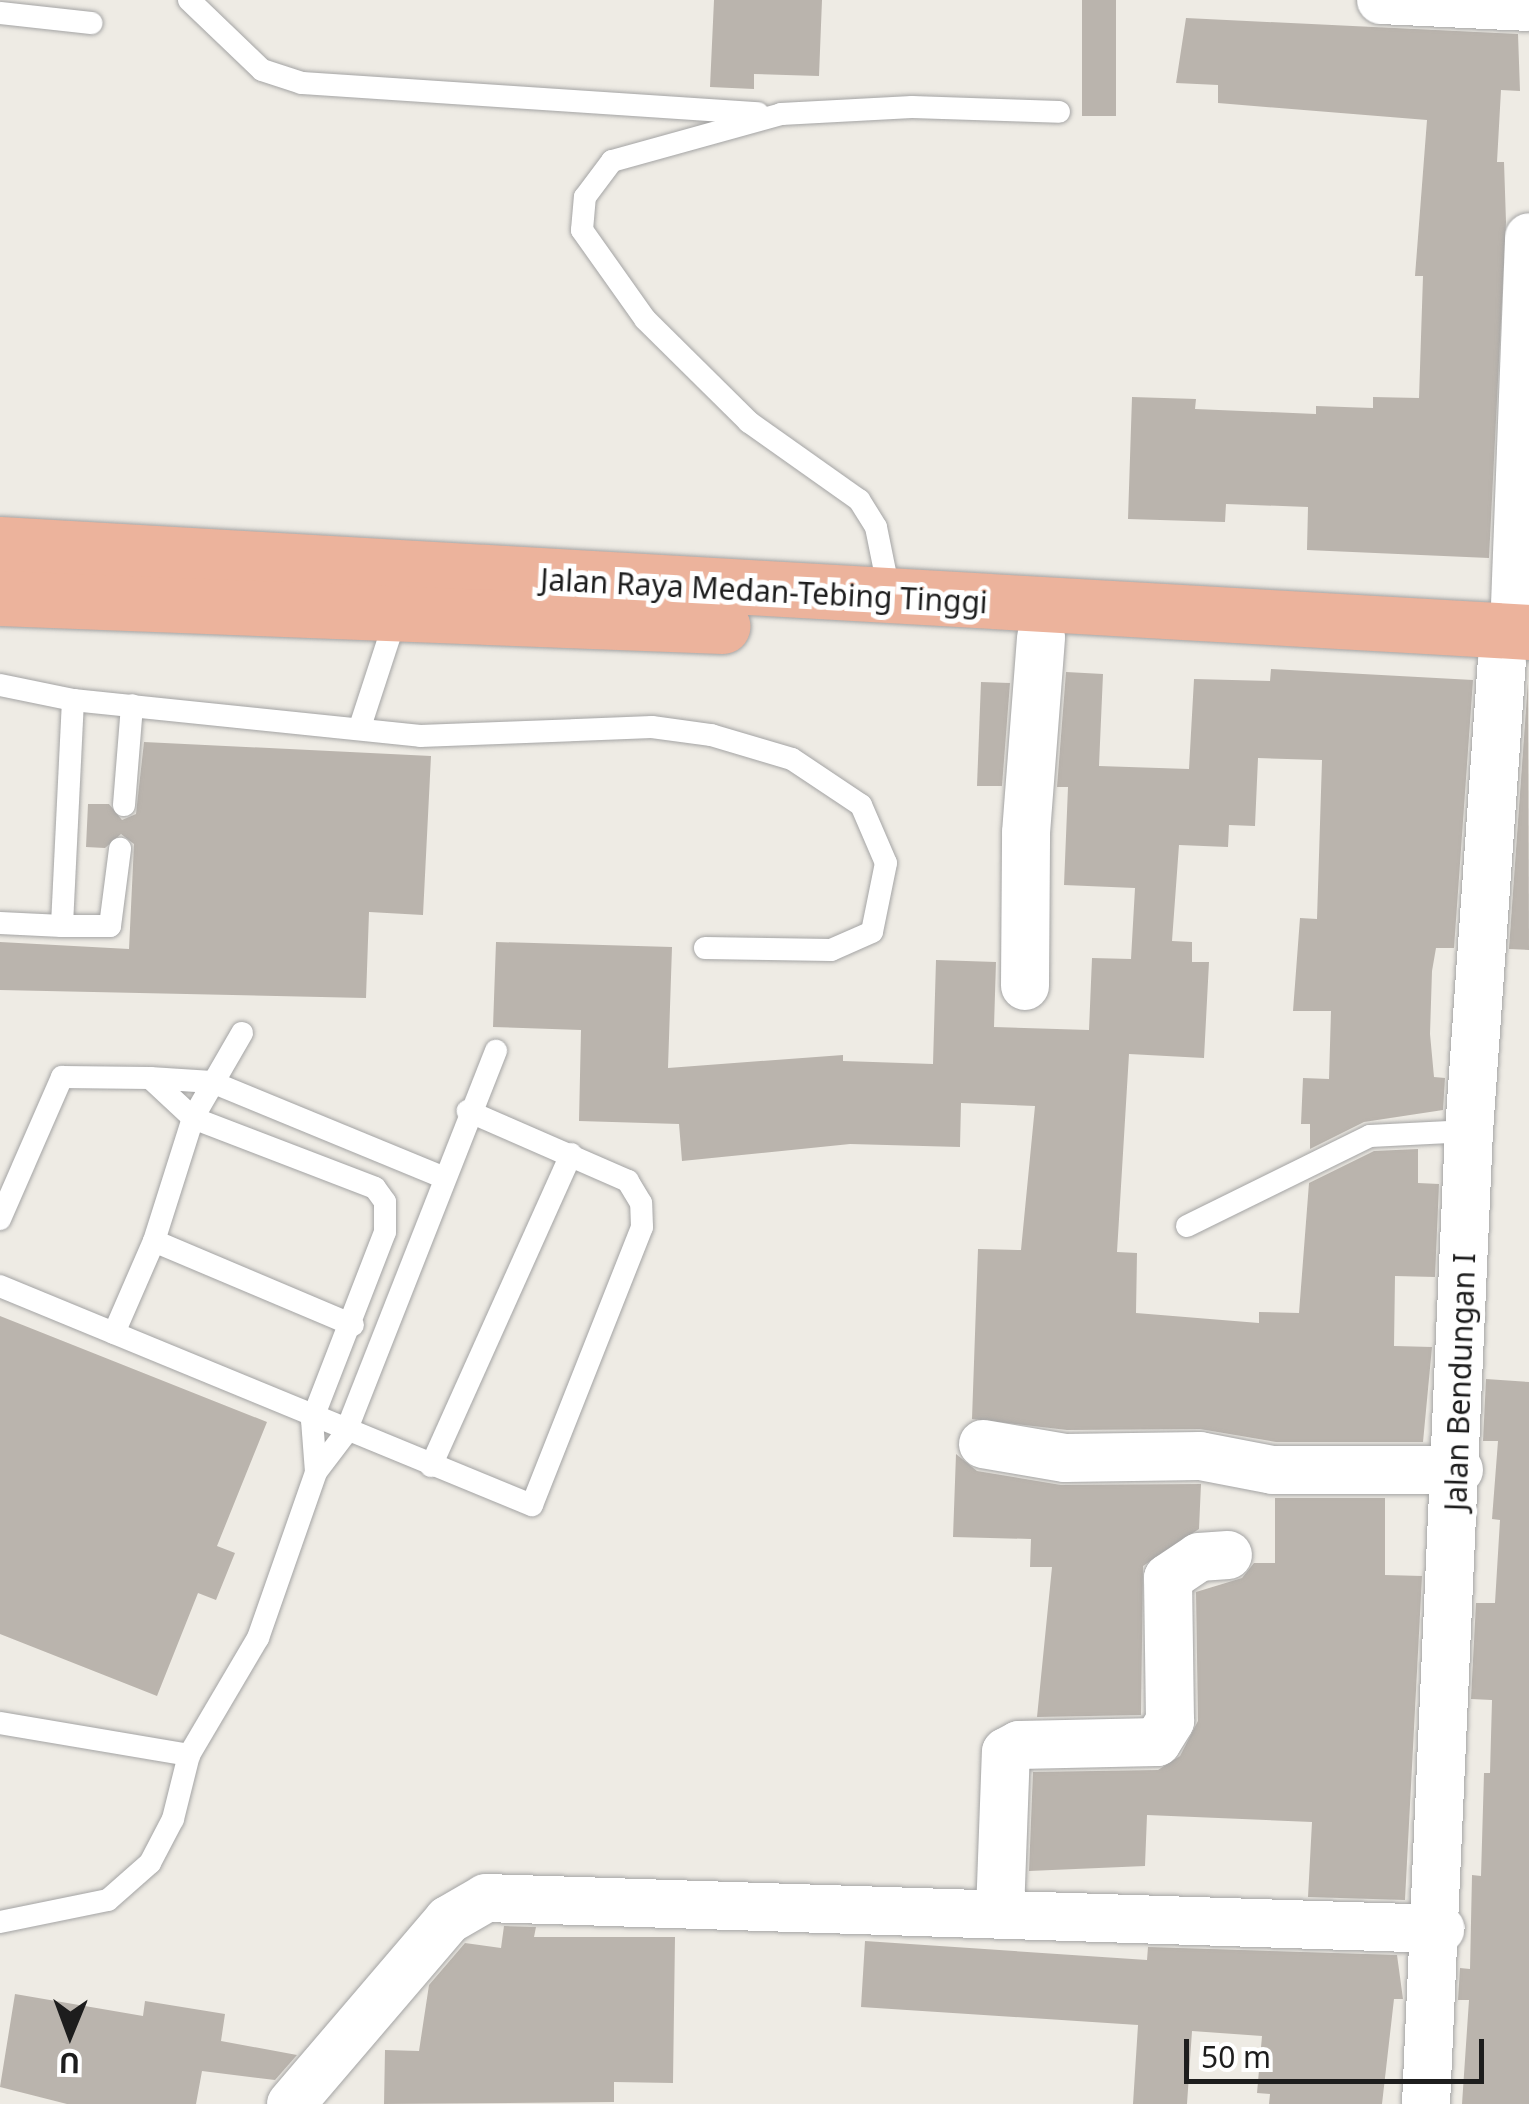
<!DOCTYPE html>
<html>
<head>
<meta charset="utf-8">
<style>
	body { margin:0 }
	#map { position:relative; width:1529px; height:2104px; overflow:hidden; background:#eeebe4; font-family:"Noto Sans",sans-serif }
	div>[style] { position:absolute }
	.building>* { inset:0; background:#bab4ad; transform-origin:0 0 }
	.roads { filter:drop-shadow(0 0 2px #a4a4a4) drop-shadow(0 0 2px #a4a4a4) }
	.service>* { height:22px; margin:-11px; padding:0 11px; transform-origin:11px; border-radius:11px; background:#fff }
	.minor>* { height:48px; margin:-24px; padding:0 24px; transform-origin:24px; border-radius:24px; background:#fff }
	.trunk>* { height:55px; margin:-27.5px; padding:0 27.5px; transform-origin:27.5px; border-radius:27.5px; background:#ecb39c }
	span { translate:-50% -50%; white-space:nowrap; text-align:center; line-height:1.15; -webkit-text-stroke:10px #fff; paint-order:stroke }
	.street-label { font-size:30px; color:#1d1d1d }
	.north { position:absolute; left:20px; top:1984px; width:100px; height:100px; -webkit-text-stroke:8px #fff; paint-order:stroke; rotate:181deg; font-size:28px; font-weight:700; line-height:40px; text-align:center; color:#1d1d1d }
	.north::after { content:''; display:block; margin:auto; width:35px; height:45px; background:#1d1d1d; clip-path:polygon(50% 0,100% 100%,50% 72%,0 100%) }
	.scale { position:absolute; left:1184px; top:2039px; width:300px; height:45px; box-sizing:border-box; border:5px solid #1d1d1d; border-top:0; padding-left:12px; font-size:30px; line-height:35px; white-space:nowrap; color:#1d1d1d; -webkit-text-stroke:8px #fff; paint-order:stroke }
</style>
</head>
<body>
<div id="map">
	<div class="building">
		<div style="clip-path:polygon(714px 0,822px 0,819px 76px,754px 74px,754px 89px,710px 87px)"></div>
		<div style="left:1082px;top:0;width:34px;height:116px"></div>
		<div style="clip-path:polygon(1186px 18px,1518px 34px,1520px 91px,1501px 90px,1497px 162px,1504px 162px,1506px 222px,1489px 558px,1307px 550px,1308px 507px,1226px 504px,1225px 522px,1128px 519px,1132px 397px,1196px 399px,1195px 409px,1316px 414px,1316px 406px,1373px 408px,1373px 397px,1419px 398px,1423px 276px,1415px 276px,1427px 120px,1218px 103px,1218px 85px,1176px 83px)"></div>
		<div style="clip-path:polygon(1271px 669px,1473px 680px,1454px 948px,1436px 948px,1432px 971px,1430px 1034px,1434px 1077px,1445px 1078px,1443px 1110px,1364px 1122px,1310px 1149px,1310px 1124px,1301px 1124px,1303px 1078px,1329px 1079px,1331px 1011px,1293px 1011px,1300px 918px,1317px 919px,1322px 760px,1258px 758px,1255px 826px,1229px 825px,1228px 847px,1179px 845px,1172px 941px,1192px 942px,1192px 962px,1209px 962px,1204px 1058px,1129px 1054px,1117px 1252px,1137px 1253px,1136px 1313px,1259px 1323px,1259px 1312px,1299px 1313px,1309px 1183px,1374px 1151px,1418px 1149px,1418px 1183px,1439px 1184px,1435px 1277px,1395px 1276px,1394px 1346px,1432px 1347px,1423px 1442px,1276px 1442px,1200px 1429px,1067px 1430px,972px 1419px,978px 1249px,1021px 1250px,1035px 1106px,961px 1103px,960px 1147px,850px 1144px,682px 1161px,679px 1124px,579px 1121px,581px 1030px,493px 1027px,496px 942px,672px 947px,668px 1068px,843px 1055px,843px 1061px,933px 1064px,936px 960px,996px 962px,994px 1027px,1089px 1030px,1092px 958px,1131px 959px,1135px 888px,1064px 885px,1068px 787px,1057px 787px,1066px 672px,1103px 674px,1099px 766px,1189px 769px,1194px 679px,1270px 681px)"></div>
		<div style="clip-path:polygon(1528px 681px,1529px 950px,1509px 949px)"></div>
		<div style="clip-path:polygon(981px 682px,1010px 683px,1002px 786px,977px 786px)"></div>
		<div style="clip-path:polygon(144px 742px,431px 756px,423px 915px,369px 912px,366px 998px,0 990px,0 942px,129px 949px,134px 844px,121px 834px,105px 848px,86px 847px,88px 804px,109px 804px,122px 820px,136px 814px)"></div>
		<div style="clip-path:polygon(0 1316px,267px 1422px,217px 1546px,235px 1553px,216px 1600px,198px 1593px,157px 1696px,0 1634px)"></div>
		<div style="clip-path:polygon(1486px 1379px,1529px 1382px,1529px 2104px,1462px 2104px,1469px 2000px,1458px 2000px,1460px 1968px,1470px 1969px,1472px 1875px,1481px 1876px,1484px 1773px,1490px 1773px,1492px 1700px,1471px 1699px,1476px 1603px,1495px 1603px,1500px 1520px,1492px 1519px,1498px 1441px,1483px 1441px)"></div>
		<div style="clip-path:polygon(956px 1454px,977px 1471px,1061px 1485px,1201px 1484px,1199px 1529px,1143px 1566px,1141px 1715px,1037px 1717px,1052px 1567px,1030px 1567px,1031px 1539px,953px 1537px)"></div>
		<div style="clip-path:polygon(1275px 1498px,1385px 1498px,1385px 1575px,1422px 1576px,1405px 1900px,1308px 1897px,1312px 1822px,1147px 1815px,1145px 1866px,1029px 1871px,1033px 1772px,1158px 1770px,1180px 1756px,1198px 1721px,1196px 1592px,1242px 1578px,1254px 1563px,1275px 1563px)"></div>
		<div style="clip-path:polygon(504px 1926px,536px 1927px,534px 1937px,675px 1937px,673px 2083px,614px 2082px,614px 2102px,384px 2104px,385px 2050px,419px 2051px,429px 1985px,465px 1943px,501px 1948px)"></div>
		<div style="clip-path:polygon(865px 1941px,1147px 1960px,1148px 1947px,1397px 1955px,1403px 1999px,1394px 1999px,1382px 2104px,1269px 2104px,1270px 2094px,1257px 2093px,1262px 2036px,1192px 2031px,1187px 2104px,1133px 2104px,1138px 2025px,861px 2007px)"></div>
		<div style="clip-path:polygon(15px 1994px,143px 2016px,145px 2001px,225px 2014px,221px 2041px,297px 2055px,275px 2080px,202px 2071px,196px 2104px,67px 2104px,0 2087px)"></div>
	</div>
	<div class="roads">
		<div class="service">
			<div style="left:189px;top:0;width:101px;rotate:43.8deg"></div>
			<div style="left:262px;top:70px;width:42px;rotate:18deg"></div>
			<div style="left:302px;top:83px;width:457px;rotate:3.8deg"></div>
			<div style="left:0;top:13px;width:92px;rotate:6.3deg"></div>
			<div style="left:890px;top:596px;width:70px;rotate:-101.5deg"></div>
			<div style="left:876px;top:527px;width:32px;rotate:-122deg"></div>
			<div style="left:859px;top:500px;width:135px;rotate:-144.7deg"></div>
			<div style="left:749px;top:422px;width:146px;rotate:-135.3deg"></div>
			<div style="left:645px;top:319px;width:109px;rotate:-125.3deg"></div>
			<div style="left:582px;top:230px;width:33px;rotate:-85deg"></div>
			<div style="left:585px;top:197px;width:45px;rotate:-53.1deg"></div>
			<div style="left:612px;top:161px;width:175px;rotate:-15.5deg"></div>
			<div style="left:781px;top:114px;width:131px;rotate:-3.1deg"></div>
			<div style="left:912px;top:107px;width:147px;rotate:1.9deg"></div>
			<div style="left:0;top:685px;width:75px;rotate:11.6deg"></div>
			<div style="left:73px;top:700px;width:226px;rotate:92.8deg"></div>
			<div style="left:62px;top:926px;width:62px;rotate:-177.2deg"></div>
			<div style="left:73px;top:700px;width:349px;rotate:5.9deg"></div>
			<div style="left:420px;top:736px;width:232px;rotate:-2.2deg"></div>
			<div style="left:652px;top:727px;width:60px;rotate:7.7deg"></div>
			<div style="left:711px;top:735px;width:84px;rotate:16.5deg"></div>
			<div style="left:792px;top:759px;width:83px;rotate:33.7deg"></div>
			<div style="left:861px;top:805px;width:63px;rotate:66.7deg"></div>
			<div style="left:886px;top:863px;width:70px;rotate:101.5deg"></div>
			<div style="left:872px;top:932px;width:45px;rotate:156.3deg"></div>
			<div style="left:831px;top:950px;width:126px;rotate:-179.1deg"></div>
			<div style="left:360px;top:727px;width:119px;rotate:-71.9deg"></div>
			<div style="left:124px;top:805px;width:100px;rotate:-85.4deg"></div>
			<div style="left:62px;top:926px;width:48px"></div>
			<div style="left:110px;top:926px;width:78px;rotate:-82.6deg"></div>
			<div style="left:242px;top:1033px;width:98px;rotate:120deg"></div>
			<div style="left:193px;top:1118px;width:129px;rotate:107.6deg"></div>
			<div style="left:154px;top:1241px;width:216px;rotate:22.9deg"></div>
			<div style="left:150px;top:1078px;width:62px;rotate:3.7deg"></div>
			<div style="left:212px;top:1082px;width:249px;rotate:22.4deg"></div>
			<div style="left:0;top:1219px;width:155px;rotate:-66.4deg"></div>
			<div style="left:62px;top:1077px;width:88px;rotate:0.7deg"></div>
			<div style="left:150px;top:1078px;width:59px;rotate:42.9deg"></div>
			<div style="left:193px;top:1118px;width:195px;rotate:21deg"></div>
			<div style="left:375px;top:1188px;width:17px;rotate:54deg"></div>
			<div style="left:385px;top:1202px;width:30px;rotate:90deg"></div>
			<div style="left:385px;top:1232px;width:202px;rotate:111.2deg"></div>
			<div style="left:312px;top:1420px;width:52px;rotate:85.6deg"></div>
			<div style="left:1187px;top:1226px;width:204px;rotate:-26.2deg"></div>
			<div style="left:1370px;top:1136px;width:99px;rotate:-2.9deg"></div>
			<div style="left:154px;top:1241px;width:100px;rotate:113.5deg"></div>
			<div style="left:114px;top:1333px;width:452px;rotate:22.4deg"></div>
			<div style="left:532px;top:1505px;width:299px;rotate:-68.4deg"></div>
			<div style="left:642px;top:1227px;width:24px;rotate:-92deg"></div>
			<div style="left:641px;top:1203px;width:26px;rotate:-121deg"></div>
			<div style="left:628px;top:1181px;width:175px;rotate:-156.4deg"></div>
			<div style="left:0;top:1286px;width:123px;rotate:22.4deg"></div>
			<div style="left:431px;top:1466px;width:342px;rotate:-65.8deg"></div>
			<div style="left:0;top:1723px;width:192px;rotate:9.6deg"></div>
			<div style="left:189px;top:1755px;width:136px;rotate:-59.5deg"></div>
			<div style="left:258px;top:1638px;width:176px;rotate:-70.7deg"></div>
			<div style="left:316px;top:1472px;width:48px;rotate:-52.7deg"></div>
			<div style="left:345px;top:1434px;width:412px;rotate:-68.5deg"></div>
			<div style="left:0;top:1922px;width:110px;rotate:-11.5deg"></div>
			<div style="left:108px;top:1900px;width:56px;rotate:-41.4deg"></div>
			<div style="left:150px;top:1863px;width:50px;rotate:-62.4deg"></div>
			<div style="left:173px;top:1819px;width:66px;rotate:-76deg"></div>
		</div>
		<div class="minor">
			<div style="left:1381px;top:0;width:148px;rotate:2.7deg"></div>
			<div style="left:1514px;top:631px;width:394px;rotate:-87.8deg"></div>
			<div style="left:1025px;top:986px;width:153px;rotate:-89.6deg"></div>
			<div style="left:1026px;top:833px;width:196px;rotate:-85.6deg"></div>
			<div style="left:983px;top:1444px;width:83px;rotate:9.7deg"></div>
			<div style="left:1065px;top:1458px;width:135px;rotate:-0.8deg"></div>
			<div style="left:1200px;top:1456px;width:74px;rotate:10.9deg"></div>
			<div style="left:1273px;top:1470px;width:186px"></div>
			<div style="left:1000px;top:1913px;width:161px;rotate:-87.9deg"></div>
			<div style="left:1006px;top:1752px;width:15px;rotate:-28deg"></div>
			<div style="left:1019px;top:1745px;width:138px;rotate:-1.2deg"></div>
			<div style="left:1157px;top:1742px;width:25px;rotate:-58deg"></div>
			<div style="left:1170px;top:1721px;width:143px;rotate:-90.8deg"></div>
			<div style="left:1168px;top:1578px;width:37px;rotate:-34deg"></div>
			<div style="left:1199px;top:1557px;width:29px;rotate:-4deg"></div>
			<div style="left:291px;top:2104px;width:242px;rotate:-49.5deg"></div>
			<div style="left:448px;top:1920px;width:44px;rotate:-30.1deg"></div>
			<div style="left:486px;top:1898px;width:955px;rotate:1.86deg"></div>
			<div style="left:1426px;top:2104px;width:974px;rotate:-87.47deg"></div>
			<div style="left:1469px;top:1131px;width:471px;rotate:-86deg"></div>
		</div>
		<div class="trunk">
			<div style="left:0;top:544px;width:1532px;rotate:3.29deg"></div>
			<div style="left:0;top:598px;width:723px;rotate:2.22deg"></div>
		</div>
	</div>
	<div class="street-label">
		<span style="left:764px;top:591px;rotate:3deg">Jalan Raya Medan-Tebing Tinggi</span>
		<span style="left:1460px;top:1382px;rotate:-88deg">Jalan Bendungan I</span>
	</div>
	<div class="north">U</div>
	<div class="scale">50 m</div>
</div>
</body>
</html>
